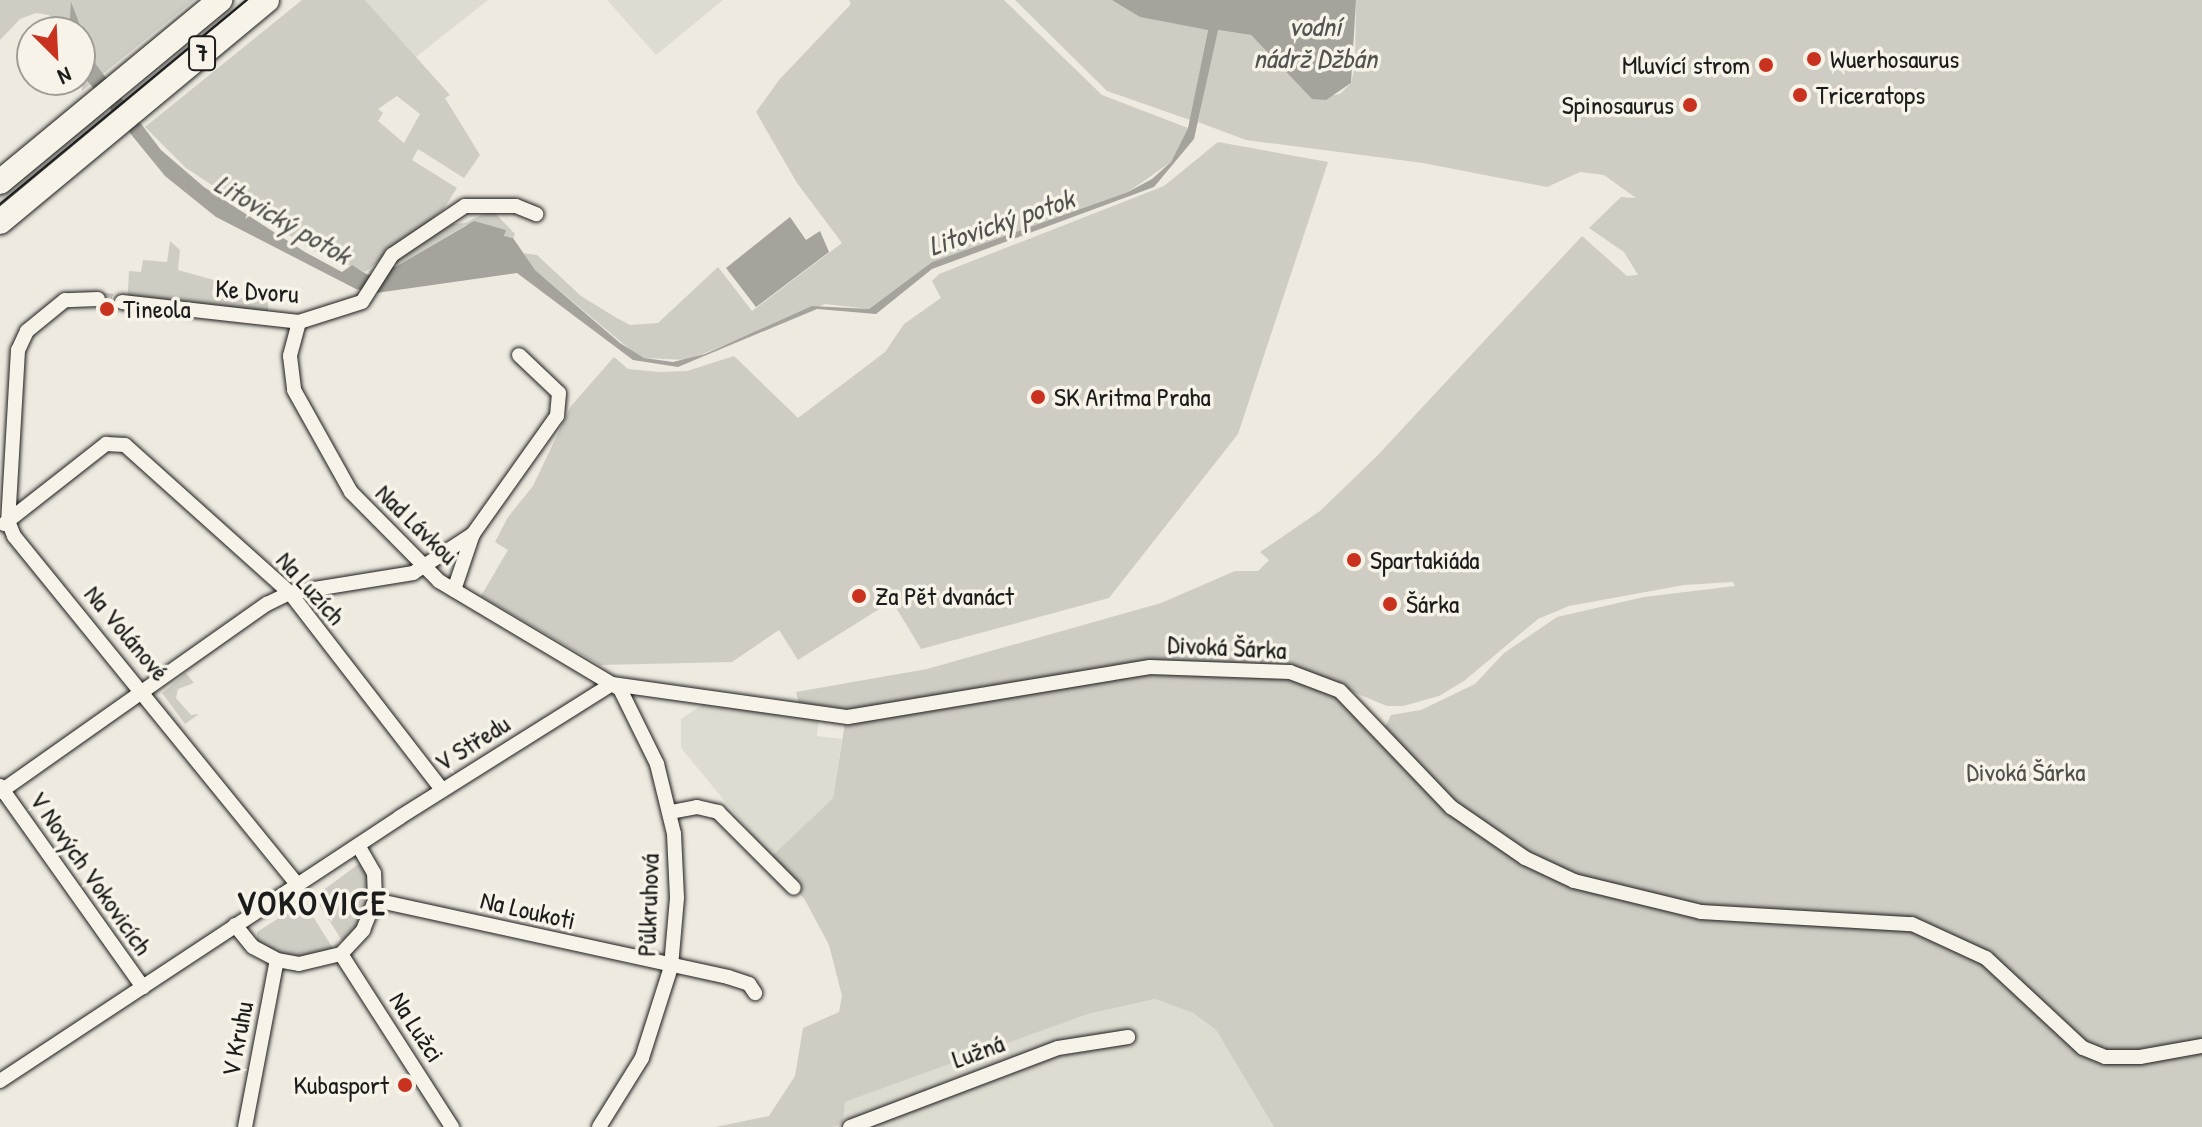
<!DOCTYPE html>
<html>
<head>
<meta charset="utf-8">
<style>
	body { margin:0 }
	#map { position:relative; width:2202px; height:1127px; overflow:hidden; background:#eeeae0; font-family:"Patrick Hand",sans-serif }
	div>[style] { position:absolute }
	.built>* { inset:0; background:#dedbd1 }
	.green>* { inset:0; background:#cfccc3 }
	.water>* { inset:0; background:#a6a39d }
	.street-tunnel>* { height:14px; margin-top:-7px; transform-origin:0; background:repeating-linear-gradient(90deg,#c4c1b9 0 14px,transparent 0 21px) }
	.roads { filter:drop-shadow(0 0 2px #1c1c1c) drop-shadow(0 0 2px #1c1c1c) }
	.street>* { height:14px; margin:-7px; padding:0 7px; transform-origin:7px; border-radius:7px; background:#f7f3e8 }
	.primary>* { height:24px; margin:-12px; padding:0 12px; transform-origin:12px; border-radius:12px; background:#f7f3e8 }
	.tram>* { height:2px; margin:-1px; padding:0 1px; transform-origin:1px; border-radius:1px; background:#1c1c1c }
	.dots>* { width:22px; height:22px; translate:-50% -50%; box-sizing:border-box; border:4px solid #f7f3e8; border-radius:50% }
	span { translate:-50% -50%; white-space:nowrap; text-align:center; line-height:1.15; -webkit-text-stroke:7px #f7f3e8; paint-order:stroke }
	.shield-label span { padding:2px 6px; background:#f7f3e8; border:2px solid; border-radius:6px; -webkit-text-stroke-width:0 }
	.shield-label { font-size:24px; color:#1c1c1c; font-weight:700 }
	.poi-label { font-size:26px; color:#1c1c1c }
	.left { translate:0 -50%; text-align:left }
	.right { translate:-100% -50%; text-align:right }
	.street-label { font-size:26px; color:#1c1c1c }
	.park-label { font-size:26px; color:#52514e }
	.water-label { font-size:28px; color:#535250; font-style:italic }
	.district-label { font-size:34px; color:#1c1c1c; font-weight:700; letter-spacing:2px }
	.north { position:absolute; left:16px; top:16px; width:80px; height:80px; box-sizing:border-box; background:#f7f3e8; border:2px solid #9f9d96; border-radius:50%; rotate:156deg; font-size:22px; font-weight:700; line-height:32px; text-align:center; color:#1c1c1c }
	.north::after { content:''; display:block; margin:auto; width:28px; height:36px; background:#c8321e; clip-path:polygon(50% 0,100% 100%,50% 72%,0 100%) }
</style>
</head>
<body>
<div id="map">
	<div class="built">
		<div style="clip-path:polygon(365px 0,488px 0,416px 57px)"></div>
		<div style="clip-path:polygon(607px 0,723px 0,656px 55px)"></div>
		<div style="clip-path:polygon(100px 109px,109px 120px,0 208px,0 193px)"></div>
		<div style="clip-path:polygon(705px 703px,819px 719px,817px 736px,842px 739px,833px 798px,771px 857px,681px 748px,681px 719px)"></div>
		<div style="clip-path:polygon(1155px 999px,1193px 1013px,1216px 1030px,1274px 1127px,833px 1127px,843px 1123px,845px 1102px,1088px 1014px)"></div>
	</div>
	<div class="green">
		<div style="clip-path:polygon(0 0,194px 0,82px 91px,80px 32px,61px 32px,49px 15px,36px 13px,20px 19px,0 40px)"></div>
		<div style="clip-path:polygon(evenodd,302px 0,365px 0,450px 95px,445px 98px,480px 155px,464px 178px,418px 149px,412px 160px,457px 188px,443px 210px,365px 272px,310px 249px,186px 168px,145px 127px,302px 0,397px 96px,420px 114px,404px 143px,378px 121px,383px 113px,378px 109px,397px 96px)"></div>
		<div style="clip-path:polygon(849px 0,1004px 0,1102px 95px,1188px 128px,1171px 162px,1128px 192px,932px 262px,869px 309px,825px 304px,688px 360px,644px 358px,633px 352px,535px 270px,523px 253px,537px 255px,581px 296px,615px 317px,630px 325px,658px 323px,718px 267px,752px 311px,842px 243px,797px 183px,756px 112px,779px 80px,851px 4px)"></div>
		<div style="clip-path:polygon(1015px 0,1112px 0,1160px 21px,1208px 29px,1190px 120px,1107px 91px)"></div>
		<div style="clip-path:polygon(1356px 0,2202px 0,2202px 1127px,1274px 1127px,1216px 1030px,1193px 1013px,1155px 999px,1088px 1014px,845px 1102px,843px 1123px,833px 1127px,715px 1127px,769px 1116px,795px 1076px,803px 1028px,839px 1012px,842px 996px,829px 945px,805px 900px,771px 857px,833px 798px,845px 723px,1118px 676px,1234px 672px,1296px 678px,1335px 695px,1384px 729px,1391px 715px,1421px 710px,1475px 684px,1504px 653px,1557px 617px,1644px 597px,1735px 586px,1733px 582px,1684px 585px,1569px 606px,1538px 619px,1464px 681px,1439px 696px,1403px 706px,1387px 706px,1305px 672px,1144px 662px,908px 704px,849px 709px,799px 703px,796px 692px,927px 669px,1161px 603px,1235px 571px,1258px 571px,1269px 560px,1260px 552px,1320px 511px,1377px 456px,1582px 236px,1627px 276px,1638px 275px,1624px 252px,1589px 228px,1621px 197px,1636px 198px,1604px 175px,1580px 172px,1547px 187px,1423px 163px,1246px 140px,1198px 122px,1217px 30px,1251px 35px,1312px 99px,1340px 94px,1351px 83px,1355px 67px)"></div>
		<div style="clip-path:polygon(1218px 142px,1328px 162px,1238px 434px,1109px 598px,921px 649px,892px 601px,798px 660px,779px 630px,732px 662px,600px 665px,481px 596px,508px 550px,495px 542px,508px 517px,533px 486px,571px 406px,614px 357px,628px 369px,659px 372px,687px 371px,734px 356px,798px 418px,885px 352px,904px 324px,941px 298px,932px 281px,939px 274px,1164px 186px)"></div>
		<div style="clip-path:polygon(492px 210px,515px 234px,513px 238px,504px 237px,505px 230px,466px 225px,397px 266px,394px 261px,452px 224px,465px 223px)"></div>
		<div style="clip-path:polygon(170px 241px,180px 250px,178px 270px,214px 280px,212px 295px,268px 301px,268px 311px,127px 308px,129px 271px,141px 272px,143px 260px,167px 262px)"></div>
		<div style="clip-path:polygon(186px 673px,194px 683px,178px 689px,176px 698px,191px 715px,199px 714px,185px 724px,162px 693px)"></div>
		<div style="clip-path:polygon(360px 863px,365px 865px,371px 885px,367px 918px,343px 942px,314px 897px)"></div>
		<div style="clip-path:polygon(304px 902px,334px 950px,290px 959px,257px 941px,257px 932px)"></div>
	</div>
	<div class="water">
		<div style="clip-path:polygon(1112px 0,1356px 0,1351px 83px,1326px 100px,1312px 99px,1251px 35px,1218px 30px,1194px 139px,1154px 187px,932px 269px,876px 314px,817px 309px,678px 367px,633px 360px,517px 273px,376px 293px,356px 289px,216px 217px,165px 176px,81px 73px,80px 32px,69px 32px,71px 2px,94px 62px,161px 150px,204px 187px,305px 252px,342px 272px,352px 265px,368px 275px,397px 266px,474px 221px,506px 230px,504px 236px,513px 238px,535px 270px,620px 343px,644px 358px,673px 362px,705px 354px,812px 306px,869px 309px,932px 262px,1128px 192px,1152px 179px,1171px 162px,1188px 128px,1208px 30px,1140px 17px)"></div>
		<div style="clip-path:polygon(790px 217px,806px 240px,820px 231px,829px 252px,756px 307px,726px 268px)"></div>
	</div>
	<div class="street-tunnel">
		<div style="left:98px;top:299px;width:24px;rotate:7deg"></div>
	</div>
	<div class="roads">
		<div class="street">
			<div style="left:98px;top:299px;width:33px;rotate:178deg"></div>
			<div style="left:65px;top:300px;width:49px;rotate:140.8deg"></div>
			<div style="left:27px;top:331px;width:21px;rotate:115deg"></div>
			<div style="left:18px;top:350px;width:171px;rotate:93.3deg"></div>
			<div style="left:8px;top:521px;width:16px;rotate:68deg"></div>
			<div style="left:14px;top:536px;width:449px;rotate:50.9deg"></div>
			<div style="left:122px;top:302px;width:178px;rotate:6.4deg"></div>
			<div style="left:299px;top:322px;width:66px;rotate:-17.6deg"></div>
			<div style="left:362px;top:302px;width:56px;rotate:-57.4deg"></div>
			<div style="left:392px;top:255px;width:88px;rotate:-33.9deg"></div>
			<div style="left:465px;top:206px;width:51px"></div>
			<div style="left:516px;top:206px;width:22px;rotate:22deg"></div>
			<div style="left:299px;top:322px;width:35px;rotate:105deg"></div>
			<div style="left:290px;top:356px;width:34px;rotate:83deg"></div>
			<div style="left:294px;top:390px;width:117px;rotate:60.8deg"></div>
			<div style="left:351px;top:492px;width:125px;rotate:45.3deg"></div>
			<div style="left:439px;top:581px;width:211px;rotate:30.8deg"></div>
			<div style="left:620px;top:689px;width:84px;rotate:63.7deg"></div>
			<div style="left:657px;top:764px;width:72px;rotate:76.3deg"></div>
			<div style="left:674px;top:834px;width:64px;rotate:87.3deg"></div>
			<div style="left:677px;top:898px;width:69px;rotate:95deg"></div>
			<div style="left:671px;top:967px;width:96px;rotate:107.7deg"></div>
			<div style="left:642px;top:1058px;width:81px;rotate:121.9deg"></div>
			<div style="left:4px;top:524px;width:130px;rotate:-38.1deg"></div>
			<div style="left:106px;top:444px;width:19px;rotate:3deg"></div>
			<div style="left:125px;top:445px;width:222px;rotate:41.9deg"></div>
			<div style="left:290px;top:593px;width:249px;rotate:52.3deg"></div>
			<div style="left:454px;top:590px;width:59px;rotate:-71.3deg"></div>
			<div style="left:473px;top:534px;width:145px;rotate:-54.6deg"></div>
			<div style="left:557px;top:416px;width:23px;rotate:-85deg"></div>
			<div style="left:559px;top:393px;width:55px;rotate:-136.5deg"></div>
			<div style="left:612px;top:684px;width:238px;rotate:8deg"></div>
			<div style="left:848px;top:717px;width:306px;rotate:-9.4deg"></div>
			<div style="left:1150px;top:667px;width:140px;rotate:2deg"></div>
			<div style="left:1290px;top:672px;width:53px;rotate:20.8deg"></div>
			<div style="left:1340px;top:691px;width:161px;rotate:46.3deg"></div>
			<div style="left:1451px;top:807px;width:90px;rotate:34.6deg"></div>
			<div style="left:1525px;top:858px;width:54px;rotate:25.1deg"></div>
			<div style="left:1574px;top:881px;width:131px;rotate:13.7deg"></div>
			<div style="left:1701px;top:912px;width:211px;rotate:3.3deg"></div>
			<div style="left:1912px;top:924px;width:81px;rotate:24.7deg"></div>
			<div style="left:1986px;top:958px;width:132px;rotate:42.9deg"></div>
			<div style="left:2083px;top:1048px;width:24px;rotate:22deg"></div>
			<div style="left:2105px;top:1057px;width:35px"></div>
			<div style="left:2140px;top:1057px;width:63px;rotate:-10.1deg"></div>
			<div style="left:0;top:786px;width:247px;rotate:54.6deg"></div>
			<div style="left:0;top:792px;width:327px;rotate:-35.2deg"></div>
			<div style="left:267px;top:604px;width:25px;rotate:-26deg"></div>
			<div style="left:290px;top:593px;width:125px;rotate:-9.2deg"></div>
			<div style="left:413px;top:573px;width:72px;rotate:-33deg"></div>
			<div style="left:671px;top:812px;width:26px;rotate:-11deg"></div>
			<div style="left:697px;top:807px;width:22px;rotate:13deg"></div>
			<div style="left:718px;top:812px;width:107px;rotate:45deg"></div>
			<div style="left:375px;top:900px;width:361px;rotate:12.3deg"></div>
			<div style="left:728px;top:977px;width:22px;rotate:18deg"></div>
			<div style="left:749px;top:984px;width:11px;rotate:56deg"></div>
			<div style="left:235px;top:925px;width:28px;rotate:51deg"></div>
			<div style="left:253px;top:947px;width:27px;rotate:28deg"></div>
			<div style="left:277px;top:960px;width:22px;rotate:10deg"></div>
			<div style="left:299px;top:964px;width:43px;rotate:-13.4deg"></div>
			<div style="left:341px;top:954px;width:33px;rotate:-47deg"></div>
			<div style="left:363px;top:930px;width:32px;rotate:-68deg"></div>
			<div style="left:375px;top:900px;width:27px;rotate:-92deg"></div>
			<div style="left:374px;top:873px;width:32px;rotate:-120deg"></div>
			<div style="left:341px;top:954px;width:206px;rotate:57.3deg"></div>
			<div style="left:0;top:1081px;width:479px;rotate:-33.4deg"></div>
			<div style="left:400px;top:817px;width:250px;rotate:-32.1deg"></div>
			<div style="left:245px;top:1127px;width:170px;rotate:-79.2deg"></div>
			<div style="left:850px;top:1127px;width:222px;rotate:-20.8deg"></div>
			<div style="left:1058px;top:1048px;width:71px;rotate:-8.9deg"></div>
		</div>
		<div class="primary">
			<div style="left:0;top:182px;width:286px;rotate:-39.6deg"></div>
			<div style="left:0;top:222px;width:347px;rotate:-39.7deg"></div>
		</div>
	</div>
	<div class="tram">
		<div style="left:0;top:204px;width:320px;rotate:-39.6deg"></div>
	</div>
	<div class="dots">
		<div style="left:1814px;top:59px;background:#c8321e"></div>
		<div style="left:1766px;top:65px;background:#c8321e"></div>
		<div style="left:1800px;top:95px;background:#c8321e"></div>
		<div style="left:1690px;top:105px;background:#c8321e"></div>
		<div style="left:107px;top:309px;background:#c8321e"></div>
		<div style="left:1038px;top:397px;background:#c8321e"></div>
		<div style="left:1354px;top:560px;background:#c8321e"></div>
		<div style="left:859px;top:596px;background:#c8321e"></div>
		<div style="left:1390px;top:604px;background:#c8321e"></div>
		<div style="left:405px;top:1085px;background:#c8321e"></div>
	</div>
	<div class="shield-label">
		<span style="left:202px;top:53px">7</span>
	</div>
	<div class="poi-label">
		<span class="left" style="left:1830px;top:59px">Wuerhosaurus</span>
		<span class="right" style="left:1750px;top:65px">Mluvící strom</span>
		<span class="left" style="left:1816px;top:95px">Triceratops</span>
		<span class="right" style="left:1674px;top:105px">Spinosaurus</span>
		<span class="left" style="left:123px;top:309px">Tineola</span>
		<span class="left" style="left:1054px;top:397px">SK Aritma Praha</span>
		<span class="left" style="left:1370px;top:560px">Spartakiáda</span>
		<span class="left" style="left:875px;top:596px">Za Pět dvanáct</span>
		<span class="left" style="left:1406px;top:604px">Šárka</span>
		<span class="right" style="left:389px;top:1085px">Kubasport</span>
	</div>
	<div class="street-label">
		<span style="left:257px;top:291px;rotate:4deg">Ke Dvoru</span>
		<span style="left:417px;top:524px;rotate:44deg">Nad Lávkou</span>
		<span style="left:311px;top:588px;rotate:48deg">Na Luzích</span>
		<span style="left:127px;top:633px;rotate:50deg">Na Volánové</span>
		<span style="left:1227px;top:647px;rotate:3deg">Divoká Šárka</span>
		<span style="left:472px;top:743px;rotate:-32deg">V Středu</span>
		<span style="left:91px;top:873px;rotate:55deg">V Nových Vokovicích</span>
		<span style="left:648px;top:905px;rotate:-88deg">Půlkruhová</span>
		<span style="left:528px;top:910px;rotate:13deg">Na Loukoti</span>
		<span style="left:417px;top:1027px;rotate:57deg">Na Lužci</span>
		<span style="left:237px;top:1039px;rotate:-79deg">V Kruhu</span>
		<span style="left:978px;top:1051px;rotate:-20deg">Lužná</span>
	</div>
	<div class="park-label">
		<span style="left:2026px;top:772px">Divoká Šárka</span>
	</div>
	<div class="water-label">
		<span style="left:1315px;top:42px">vodní<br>nádrž Džbán</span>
		<span style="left:283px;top:219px;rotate:30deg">Litovický potok</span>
		<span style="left:1001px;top:222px;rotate:-19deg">Litovický potok</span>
	</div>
	<div class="district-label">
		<span style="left:312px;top:904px">VOKOVICE</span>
	</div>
	<div class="north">N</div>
</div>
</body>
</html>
